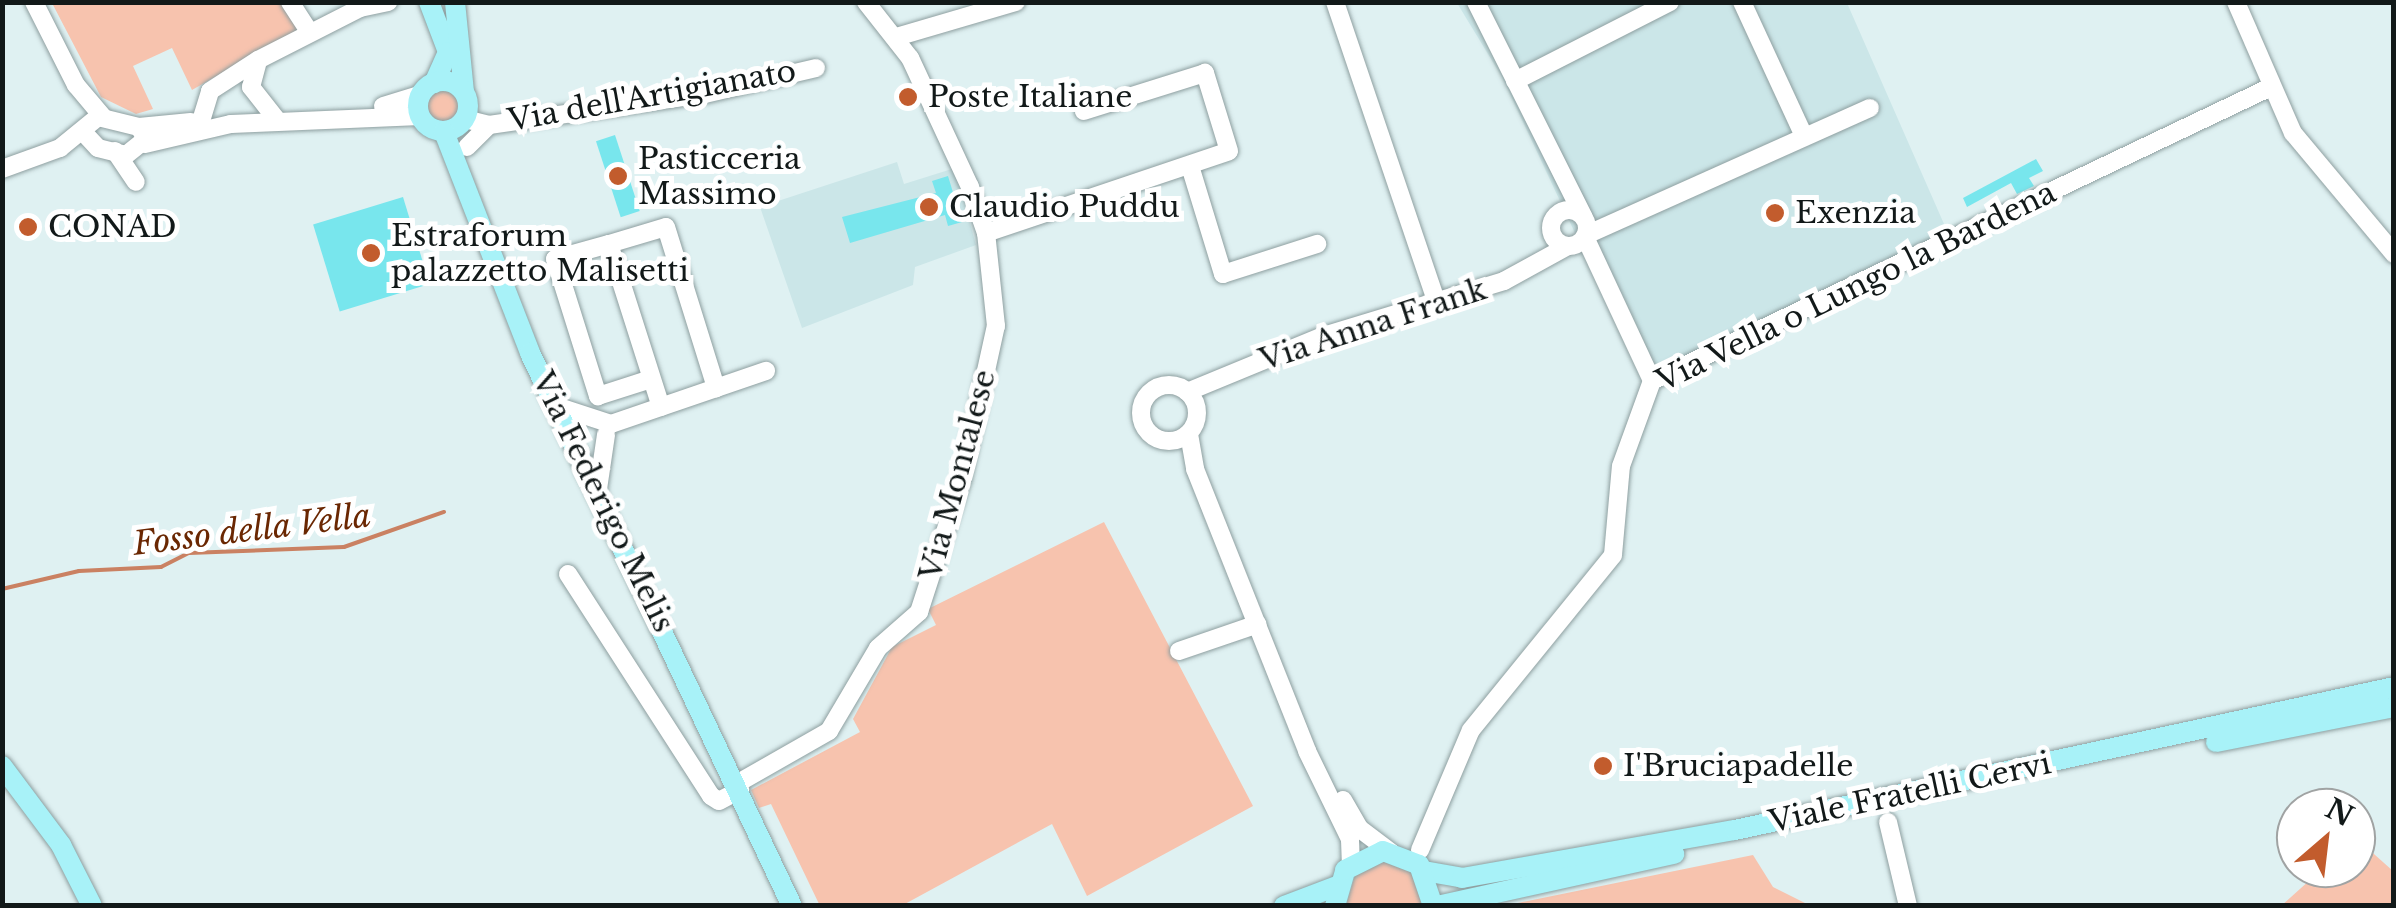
<!DOCTYPE html>
<html>
<head>
<meta charset="utf-8">
<style>
	body { margin:0 }
	#map { position:relative; width:2396px; height:908px; overflow:hidden; background:#dff1f2; font-family:"Libre Baskerville",serif }
	div>[style] { position:absolute }
	.built>* { inset:0; background:#cbe6e8 }
	.green>* { inset:0; background:#f7c3ae }
	.round { border-radius:50% }
	.stream>* { height:4px; margin:-2px; padding:0 2px; transform-origin:2px; border-radius:2px; background:#ca8162 }
	.building>* { inset:0; background:#78e6ed; transform-origin:0 0 }
	.roads { filter:drop-shadow(0 0 2px #8e9fa0) drop-shadow(0 0 2px #8e9fa0) }
	.minor>* { height:18px; margin:-9px; padding:0 9px; transform-origin:9px; border-radius:9px; background:#fff }
	.minor>.ring { margin:-9px; padding:0; box-sizing:content-box; background:none; border:18px solid #fff; border-radius:50% }
	.major>* { height:20px; margin:-10px; padding:0 10px; transform-origin:10px; border-radius:10px; background:#a8f2f8 }
	.major>.ring { margin:-10px; padding:0; box-sizing:content-box; background:none; border:20px solid #a8f2f8; border-radius:50% }
	.dots>* { width:28px; height:28px; translate:-50% -50%; box-sizing:border-box; border:5px solid #fff; border-radius:50% }
	span { translate:-50% -50%; white-space:nowrap; text-align:center; line-height:1.15; -webkit-text-stroke:10px #fff; paint-order:stroke }
	.street-label { font-size:30px; color:#121919 }
	.poi-label { font-size:30px; color:#121919 }
	.left { translate:0 -50%; text-align:left }
	.water-label { font-size:32px; color:#6a2702; font-style:italic }
	.frame { position:absolute; inset:0; border:5px solid #121919; pointer-events:none }
	.north { position:absolute; left:2276px; top:788px; width:100px; height:100px; box-sizing:border-box; background:#fff; border:2px solid #a0a3a3; border-radius:50%; rotate:28deg; font-size:28px; font-weight:700; line-height:40px; text-align:center; color:#121919 }
	.north::after { content:''; display:block; margin:auto; width:35px; height:45px; background:#c25c2d; clip-path:polygon(50% 0,100% 100%,50% 72%,0 100%) }
</style>
</head>
<body>
<div id="map">
	<div class="built">
		<div style="clip-path:polygon(1457px 3px,1847px 3px,1955px 249px,1648px 389px,1502px 77px)"></div>
		<div style="clip-path:polygon(897px 162px,904px 184px,955px 168px,976px 245px,915px 267px,913px 285px,802px 328px,760px 207px)"></div>
	</div>
	<div class="green">
		<div style="clip-path:polygon(52px 3px,282px 3px,299px 29px,192px 90px,172px 48px,133px 66px,153px 109px,136px 114px,101px 97px)"></div>
		<div class="round" style="left:426px;top:88px;width:36px;height:36px"></div>
		<div style="clip-path:polygon(1104px 522px,1253px 806px,1087px 896px,1052px 824px,903px 905px,820px 906px,771px 804px,759px 808px,751px 790px,860px 732px,853px 719px,892px 647px,936px 625px,928px 609px)"></div>
		<div style="clip-path:polygon(2356px 838px,2393px 871px,2393px 905px,2282px 905px,2320px 871px,2356px 868px)"></div>
		<div style="clip-path:polygon(1753px 855px,1773px 887px,1809px 905px,1508px 905px)"></div>
		<div style="clip-path:polygon(1383px 860px,1411px 869px,1425px 905px,1346px 906px,1356px 872px)"></div>
	</div>
	<div class="stream">
		<div style="left:2px;top:589px;width:79px;rotate:-13.2deg"></div>
		<div style="left:79px;top:571px;width:82px;rotate:-2.8deg"></div>
		<div style="left:161px;top:567px;width:31px;rotate:-27deg"></div>
		<div style="left:189px;top:553px;width:155px;rotate:-2.2deg"></div>
		<div style="left:344px;top:547px;width:106px;rotate:-19.3deg"></div>
	</div>
	<div class="building">
		<div style="left:615px;top:135px;width:80px;height:20px;rotate:72deg"></div>
		<div style="clip-path:polygon(2036px 159px,2043px 171px,2029px 178px,2034px 186px,2017px 194px,2011px 183px,1967px 207px,1963px 198px)"></div>
		<div style="clip-path:polygon(948px 176px,962px 222px,948px 226px,945px 215px,850px 243px,842px 217px,936px 193px,932px 181px)"></div>
		<div style="left:403px;top:197px;width:91px;height:94px;rotate:73deg"></div>
	</div>
	<div class="roads">
		<div class="minor">
			<div style="left:34px;top:2px;width:93px;rotate:63.2deg"></div>
			<div style="left:76px;top:85px;width:42px;rotate:49.8deg"></div>
			<div style="left:290px;top:2px;width:35px;rotate:57deg"></div>
			<div style="left:1335px;top:2px;width:316px;rotate:71.3deg"></div>
			<div style="left:1476px;top:2px;width:241px;rotate:63.4deg"></div>
			<div style="left:1742px;top:2px;width:148px;rotate:65.2deg"></div>
			<div style="left:2236px;top:2px;width:143px;rotate:66.5deg"></div>
			<div style="left:2293px;top:133px;width:158px;rotate:50.1deg"></div>
			<div style="left:896px;top:37px;width:125px;rotate:-16.3deg"></div>
			<div style="left:258px;top:61px;width:27px;rotate:105deg"></div>
			<div style="left:251px;top:87px;width:42px;rotate:51.8deg"></div>
			<div style="left:1515px;top:81px;width:174px;rotate:-27deg"></div>
			<div style="left:383px;top:106px;width:39px;rotate:-17deg"></div>
			<div style="left:465px;top:119px;width:25px;rotate:14deg"></div>
			<div style="left:489px;top:125px;width:218px;rotate:-8.2deg"></div>
			<div style="left:705px;top:94px;width:114px;rotate:-13.2deg"></div>
			<div style="left:201px;top:121px;width:31px;rotate:-73deg"></div>
			<div style="left:210px;top:91px;width:57px;rotate:-32.9deg"></div>
			<div style="left:258px;top:60px;width:114px;rotate:-27deg"></div>
			<div style="left:360px;top:8px;width:29px;rotate:-12deg"></div>
			<div style="left:139px;top:127px;width:52px;rotate:-5.5deg"></div>
			<div style="left:145px;top:144px;width:88px;rotate:-13.1deg"></div>
			<div style="left:231px;top:124px;width:189px;rotate:-2.4deg"></div>
			<div style="left:467px;top:147px;width:31px;rotate:-45deg"></div>
			<div style="left:115px;top:151px;width:37px;rotate:56deg"></div>
			<div style="left:1190px;top:166px;width:113px;rotate:73deg"></div>
			<div style="left:1223px;top:274px;width:99px;rotate:-17.7deg"></div>
			<div style="left:2px;top:169px;width:62px;rotate:-19.9deg"></div>
			<div style="left:60px;top:148px;width:49px;rotate:-39.2deg"></div>
			<div style="left:98px;top:117px;width:42px;rotate:13.7deg"></div>
			<div style="left:139px;top:127px;width:14px;rotate:60deg"></div>
			<div style="left:146px;top:139px;width:26px;rotate:141deg"></div>
			<div style="left:126px;top:155px;width:29px;rotate:-166deg"></div>
			<div style="left:98px;top:148px;width:21px;rotate:-133deg"></div>
			<div class="ring" style="left:1551px;top:210px;width:18px;height:18px"></div>
			<div style="left:986px;top:233px;width:256px;rotate:-18.6deg"></div>
			<div style="left:1229px;top:151px;width:82px;rotate:-107.1deg"></div>
			<div style="left:1205px;top:73px;width:127px;rotate:162.6deg"></div>
			<div style="left:1586px;top:235px;width:311px;rotate:-24.1deg"></div>
			<div style="left:1585px;top:237px;width:159px;rotate:65deg"></div>
			<div style="left:609px;top:244px;width:56px;rotate:164.5deg"></div>
			<div style="left:555px;top:259px;width:144px;rotate:72.6deg"></div>
			<div style="left:598px;top:396px;width:56px;rotate:-17.8deg"></div>
			<div class="ring" style="left:1141px;top:385px;width:38px;height:38px"></div>
			<div style="left:1187px;top:392px;width:147px;rotate:-22.4deg"></div>
			<div style="left:1323px;top:336px;width:189px;rotate:-16.9deg"></div>
			<div style="left:1504px;top:281px;width:73px;rotate:-28.7deg"></div>
			<div style="left:556px;top:406px;width:58px;rotate:18.1deg"></div>
			<div style="left:611px;top:424px;width:164px;rotate:-18.9deg"></div>
			<div style="left:661px;top:407px;width:171px;rotate:-107.7deg"></div>
			<div style="left:609px;top:244px;width:59px;rotate:-16.6deg"></div>
			<div style="left:666px;top:227px;width:169px;rotate:72.7deg"></div>
			<div style="left:1189px;top:434px;width:36px;rotate:80deg"></div>
			<div style="left:1195px;top:469px;width:303px;rotate:68.3deg"></div>
			<div style="left:1307px;top:751px;width:98px;rotate:64deg"></div>
			<div style="left:1350px;top:839px;width:25px;rotate:88deg"></div>
			<div style="left:598px;top:489px;width:55px;rotate:-81.6deg"></div>
			<div style="left:568px;top:574px;width:264px;rotate:57.2deg"></div>
			<div style="left:711px;top:796px;width:9px;rotate:32deg"></div>
			<div style="left:719px;top:801px;width:24px;rotate:-28deg"></div>
			<div style="left:1179px;top:651px;width:83px;rotate:-18.9deg"></div>
			<div style="left:738px;top:783px;width:105px;rotate:-29.7deg"></div>
			<div style="left:829px;top:731px;width:96px;rotate:-59.4deg"></div>
			<div style="left:878px;top:648px;width:55px;rotate:-41.3deg"></div>
			<div style="left:919px;top:612px;width:139px;rotate:-72deg"></div>
			<div style="left:962px;top:480px;width:158px;rotate:-77.6deg"></div>
			<div style="left:996px;top:326px;width:94px;rotate:-96.1deg"></div>
			<div style="left:986px;top:233px;width:49px;rotate:-109.2deg"></div>
			<div style="left:970px;top:187px;width:142px;rotate:-114.9deg"></div>
			<div style="left:910px;top:58px;width:71px;rotate:-128.2deg"></div>
			<div style="left:1343px;top:800px;width:34px;rotate:60deg"></div>
			<div style="left:1360px;top:829px;width:39px;rotate:37deg"></div>
			<div style="left:1888px;top:822px;width:86px;rotate:76.6deg"></div>
			<div style="left:1420px;top:850px;width:130px;rotate:-67deg"></div>
			<div style="left:1471px;top:730px;width:225px;rotate:-50.9deg"></div>
			<div style="left:1613px;top:555px;width:89px;rotate:-84.9deg"></div>
			<div style="left:1621px;top:466px;width:90px;rotate:-70deg"></div>
			<div style="left:1652px;top:381px;width:685px;rotate:-25.41deg"></div>
		</div>
		<div class="major">
			<div style="left:429px;top:2px;width:53px;rotate:69.2deg"></div>
			<div style="left:448px;top:52px;width:34px;rotate:114deg"></div>
			<div style="left:455px;top:2px;width:90px;rotate:84.3deg"></div>
			<div class="ring" style="left:418px;top:81px;width:30px;height:30px"></div>
			<div style="left:444px;top:132px;width:237px;rotate:68.7deg"></div>
			<div style="left:530px;top:353px;width:612px;rotate:64.65deg"></div>
			<div style="left:2216px;top:742px;width:181px;rotate:-11.1deg"></div>
			<div style="left:2px;top:766px;width:99px;rotate:53.2deg"></div>
			<div style="left:61px;top:845px;width:68px;rotate:63.1deg"></div>
			<div style="left:1424px;top:871px;width:39px;rotate:10deg"></div>
			<div style="left:1462px;top:878px;width:277px;rotate:-10deg"></div>
			<div style="left:1735px;top:830px;width:674px;rotate:-12.24deg"></div>
			<div style="left:1284px;top:906px;width:57px;rotate:-20.7deg"></div>
			<div style="left:1335px;top:906px;width:37px;rotate:-74deg"></div>
			<div style="left:1345px;top:870px;width:42px;rotate:-26.6deg"></div>
			<div style="left:1383px;top:851px;width:39px;rotate:21deg"></div>
			<div style="left:1419px;top:865px;width:43px;rotate:71.1deg"></div>
			<div style="left:1437px;top:906px;width:243px;rotate:-12.4deg"></div>
		</div>
	</div>
	<div class="dots">
		<div style="left:908px;top:97px;background:#c25c2d"></div>
		<div style="left:618px;top:176px;background:#c25c2d"></div>
		<div style="left:929px;top:207px;background:#c25c2d"></div>
		<div style="left:1775px;top:213px;background:#c25c2d"></div>
		<div style="left:28px;top:227px;background:#c25c2d"></div>
		<div style="left:371px;top:253px;background:#c25c2d"></div>
		<div style="left:1603px;top:766px;background:#c25c2d"></div>
	</div>
	<div class="street-label">
		<span style="left:652px;top:96px;rotate:-10deg">Via dell'Artigianato</span>
		<span style="left:1856px;top:287px;rotate:-26deg">Via Vella o Lungo la Bardena</span>
		<span style="left:1373px;top:325px;rotate:-18deg">Via Anna Frank</span>
		<span style="left:958px;top:475px;rotate:-75deg">Via Montalese</span>
		<span style="left:603px;top:502px;rotate:64deg">Via Federigo Melis</span>
		<span style="left:1910px;top:793px;rotate:-12deg">Viale Fratelli Cervi</span>
	</div>
	<div class="poi-label">
		<span class="left" style="left:928px;top:97px">Poste Italiane</span>
		<span class="left" style="left:638px;top:176px">Pasticceria<br>Massimo</span>
		<span class="left" style="left:949px;top:207px">Claudio Puddu</span>
		<span class="left" style="left:1795px;top:213px">Exenzia</span>
		<span class="left" style="left:48px;top:227px">CONAD</span>
		<span class="left" style="left:391px;top:253px">Estraforum<br>palazzetto Malisetti</span>
		<span class="left" style="left:1623px;top:766px">I'Bruciapadelle</span>
	</div>
	<div class="water-label">
		<span style="left:252px;top:530px;rotate:-7deg">Fosso della Vella</span>
	</div>
	<div class="frame"></div>
	<div class="north">N</div>
</div>
</body>
</html>
